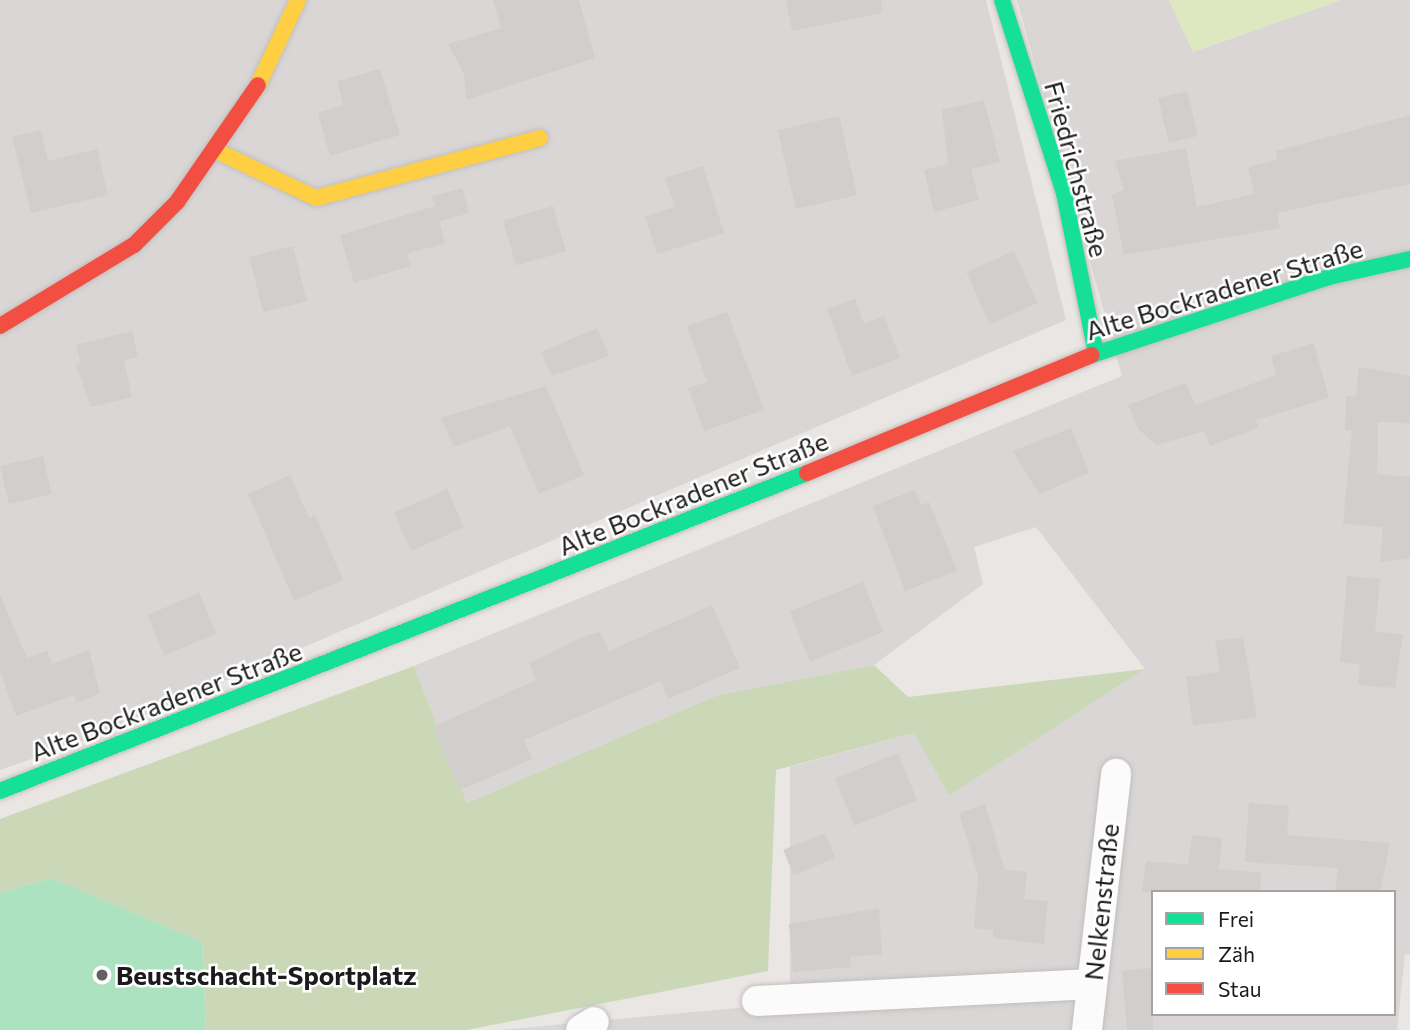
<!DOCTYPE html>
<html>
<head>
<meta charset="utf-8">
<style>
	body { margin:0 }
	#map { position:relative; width:1410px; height:1030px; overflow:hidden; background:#eae6e3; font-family:Commissioner,sans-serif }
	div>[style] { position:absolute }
	.residential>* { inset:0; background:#d9d6d5 }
	.grass>* { inset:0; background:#dde8c0 }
	.forest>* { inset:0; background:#cad8b8 }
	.pitch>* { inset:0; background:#ade2c1 }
	.building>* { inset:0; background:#d2cecc; transform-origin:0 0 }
	.roads { filter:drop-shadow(0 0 2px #c1bfbe) drop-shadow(0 0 2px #c1bfbe) }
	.street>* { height:30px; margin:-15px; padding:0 15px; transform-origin:15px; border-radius:15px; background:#fcfbfb }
	.fast>* { height:16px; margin:-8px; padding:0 8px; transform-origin:8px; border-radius:8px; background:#16e098 }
	.slow>* { height:16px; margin:-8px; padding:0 8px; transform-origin:8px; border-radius:8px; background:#ffcf43 }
	.jam>* { height:16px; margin:-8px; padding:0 8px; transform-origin:8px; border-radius:8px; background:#f24e42 }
	.dots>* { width:19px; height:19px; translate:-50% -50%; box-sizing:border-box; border:4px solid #fff; border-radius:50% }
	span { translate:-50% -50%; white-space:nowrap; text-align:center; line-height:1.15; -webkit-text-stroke:5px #fff; paint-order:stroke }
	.street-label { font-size:26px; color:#1b1b1b }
	.poi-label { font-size:26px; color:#1b1b1b; font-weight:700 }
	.left { translate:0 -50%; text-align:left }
	.legend { position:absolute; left:1151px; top:890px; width:245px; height:126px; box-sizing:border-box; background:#fff; border:2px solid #a4a4a4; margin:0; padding:9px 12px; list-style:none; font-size:21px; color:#1b1b1b }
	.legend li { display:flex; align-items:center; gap:14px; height:35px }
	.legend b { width:35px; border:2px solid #a4a4a4 }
</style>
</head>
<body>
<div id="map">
	<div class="residential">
		<div style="clip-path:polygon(0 0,986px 0,1066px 320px,92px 738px,0 770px)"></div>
		<div style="clip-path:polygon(evenodd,1017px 0,1169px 0,1193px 52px,1341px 0,1410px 0,1410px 955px,1405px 954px,1397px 1030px,500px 1030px,790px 1003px,790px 767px,914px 733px,949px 796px,1145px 669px,1036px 527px,974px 547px,983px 584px,874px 665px,718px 695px,467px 803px,414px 666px,1122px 376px,1017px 0,1153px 892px,1394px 892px,1394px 1014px,1153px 1014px,1153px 892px)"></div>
	</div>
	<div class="grass">
		<div style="clip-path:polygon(1169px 0,1341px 0,1193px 52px)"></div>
	</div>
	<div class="forest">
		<div style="clip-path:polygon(874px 665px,908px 697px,1145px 669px,949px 796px,914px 733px,776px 770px,768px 971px,467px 1030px,206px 1030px,202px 942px,52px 878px,0 893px,0 819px,414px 666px,467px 803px,718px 695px)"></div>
	</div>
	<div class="pitch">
		<div style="clip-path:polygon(52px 878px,202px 942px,206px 1030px,0 1030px,0 893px)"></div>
	</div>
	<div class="building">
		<div style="clip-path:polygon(493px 0,579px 0,595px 58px,466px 100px,464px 74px,448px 44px,501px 28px)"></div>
		<div style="clip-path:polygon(786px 0,881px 0,882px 13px,792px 31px)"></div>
		<div style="clip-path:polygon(380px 69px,400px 135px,330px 156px,318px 113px,343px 105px,337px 81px)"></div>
		<div style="left:1187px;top:91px;width:46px;height:30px;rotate:76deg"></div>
		<div style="clip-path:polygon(984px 100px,1000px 162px,971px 169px,979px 200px,934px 212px,924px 170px,948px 164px,942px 110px)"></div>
		<div style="clip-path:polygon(1410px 115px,1410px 184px,1277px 213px,1280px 228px,1124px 255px,1112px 195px,1124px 190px,1115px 161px,1186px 148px,1197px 207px,1254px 194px,1248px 167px,1277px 160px,1276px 151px)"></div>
		<div style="left:839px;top:116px;width:81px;height:63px;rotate:77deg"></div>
		<div style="clip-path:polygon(41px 130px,48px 161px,97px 149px,108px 195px,31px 213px,12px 137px)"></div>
		<div style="clip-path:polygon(703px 166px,724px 233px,657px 254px,645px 216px,675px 207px,665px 178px)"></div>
		<div style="left:462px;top:188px;width:26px;height:31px;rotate:74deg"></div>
		<div style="clip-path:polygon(435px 206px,445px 243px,407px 254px,411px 266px,354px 283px,340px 235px)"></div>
		<div style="left:553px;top:206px;width:47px;height:52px;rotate:74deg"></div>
		<div style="left:293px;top:246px;width:57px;height:45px;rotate:76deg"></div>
		<div style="left:1014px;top:251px;width:57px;height:52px;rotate:66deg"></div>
		<div style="clip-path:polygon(855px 299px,864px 324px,884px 316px,900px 358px,852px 376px,827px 309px)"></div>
		<div style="clip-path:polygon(727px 312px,764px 410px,704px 431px,688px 388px,707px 382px,687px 326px)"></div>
		<div style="clip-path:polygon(597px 328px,609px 356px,552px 376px,541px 352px)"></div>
		<div style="clip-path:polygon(132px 331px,138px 357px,124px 360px,132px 397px,91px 407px,76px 365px,81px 363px,76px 345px)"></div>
		<div style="clip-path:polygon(1314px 343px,1329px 398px,1256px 420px,1259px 428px,1210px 446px,1204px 431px,1157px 445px,1138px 429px,1128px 405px,1186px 383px,1195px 405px,1276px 375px,1271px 356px)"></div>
		<div style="clip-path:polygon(1359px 367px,1410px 376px,1410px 423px,1378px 422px,1377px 474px,1410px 477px,1410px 558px,1380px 562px,1383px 527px,1343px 524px,1352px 430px,1345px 430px,1346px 396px,1356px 396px)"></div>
		<div style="clip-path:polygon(546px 386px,584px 475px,539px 494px,510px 426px,454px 447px,441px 418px)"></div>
		<div style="clip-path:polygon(1071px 428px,1089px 473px,1039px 494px,1013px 451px)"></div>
		<div style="left:43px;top:456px;width:39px;height:44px;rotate:77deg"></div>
		<div style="clip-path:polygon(290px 475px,309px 518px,315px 515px,343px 580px,294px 601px,248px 494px)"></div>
		<div style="left:447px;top:489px;width:42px;height:58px;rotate:66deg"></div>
		<div style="clip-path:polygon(915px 490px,921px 505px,929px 502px,957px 571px,905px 591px,873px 506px)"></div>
		<div style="clip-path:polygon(1347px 576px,1380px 579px,1375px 632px,1403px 634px,1395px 688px,1358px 685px,1360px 664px,1340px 662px)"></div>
		<div style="left:863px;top:582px;width:54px;height:79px;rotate:68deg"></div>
		<div style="left:199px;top:593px;width:44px;height:56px;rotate:67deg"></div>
		<div style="clip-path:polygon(0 595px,27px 658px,47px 651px,52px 664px,89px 650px,100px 693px,77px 703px,74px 695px,16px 716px,0 671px)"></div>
		<div style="clip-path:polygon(712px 605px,740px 668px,668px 699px,661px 681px,524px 740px,532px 759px,460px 790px,433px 727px,536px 680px,529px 663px,585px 636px,600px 632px,609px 651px)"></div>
		<div style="clip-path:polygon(1243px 637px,1257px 717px,1193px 726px,1186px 677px,1220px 672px,1215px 641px)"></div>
		<div style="left:898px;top:753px;width:51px;height:68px;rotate:68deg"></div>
		<div style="clip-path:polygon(1249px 803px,1289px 806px,1287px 835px,1390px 843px,1380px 892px,1335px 892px,1338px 868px,1245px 862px)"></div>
		<div style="clip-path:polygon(985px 804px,1005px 870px,1027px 872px,1024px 899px,1048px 901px,1044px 944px,993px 938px,994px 930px,974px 928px,978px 876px,959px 813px)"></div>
		<div style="left:825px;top:833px;width:27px;height:45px;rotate:68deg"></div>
		<div style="clip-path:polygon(1192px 835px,1222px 838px,1219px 869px,1261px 873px,1260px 892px,1142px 892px,1146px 861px,1188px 865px)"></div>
		<div style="clip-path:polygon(879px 908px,882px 954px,850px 957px,851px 967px,793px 972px,789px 924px)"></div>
		<div style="clip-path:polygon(1153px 968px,1153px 1030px,1127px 1030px,1122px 971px)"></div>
	</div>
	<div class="roads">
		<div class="street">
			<div style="left:757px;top:1001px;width:335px;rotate:-2.9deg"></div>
			<div style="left:581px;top:1030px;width:15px;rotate:-32deg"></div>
			<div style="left:1087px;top:1030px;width:258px;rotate:-83.5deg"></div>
		</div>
		<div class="fast">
			<div style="left:1002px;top:0;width:203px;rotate:72.2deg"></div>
			<div style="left:1064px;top:193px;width:163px;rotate:78.7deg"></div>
			<div style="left:1092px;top:355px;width:250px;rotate:-18.2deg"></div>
			<div style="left:1329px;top:277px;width:83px;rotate:-12.5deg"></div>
			<div style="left:0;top:791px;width:867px;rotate:-21.51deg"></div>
		</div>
		<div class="slow">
			<div style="left:258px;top:85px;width:94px;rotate:-64.8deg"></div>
			<div style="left:219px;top:152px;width:107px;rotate:25.4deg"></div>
			<div style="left:316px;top:198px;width:232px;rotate:-15deg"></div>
		</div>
		<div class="jam">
			<div style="left:0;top:326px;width:157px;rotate:-31.2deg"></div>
			<div style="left:134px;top:245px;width:61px;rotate:-45deg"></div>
			<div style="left:177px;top:202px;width:142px;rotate:-55.3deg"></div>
			<div style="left:807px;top:473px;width:308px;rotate:-22.5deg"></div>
		</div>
	</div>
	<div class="dots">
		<div style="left:102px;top:975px;background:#636261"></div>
	</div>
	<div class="street-label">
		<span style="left:1077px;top:169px;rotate:75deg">Friedrichstraße</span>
		<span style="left:1224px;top:289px;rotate:-17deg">Alte Bockradener Straße</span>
		<span style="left:693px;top:493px;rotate:-22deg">Alte Bockradener Straße</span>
		<span style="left:166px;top:701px;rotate:-21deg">Alte Bockradener Straße</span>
		<span style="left:1101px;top:902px;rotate:-84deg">Nelkenstraße</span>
	</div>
	<div class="poi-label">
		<span class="left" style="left:116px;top:975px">Beustschacht-Sportplatz</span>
	</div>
	<ul class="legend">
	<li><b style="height:9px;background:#16e098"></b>Frei</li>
	<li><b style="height:9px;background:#ffcf43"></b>Zäh</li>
	<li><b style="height:9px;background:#f24e42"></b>Stau</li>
	</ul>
</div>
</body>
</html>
